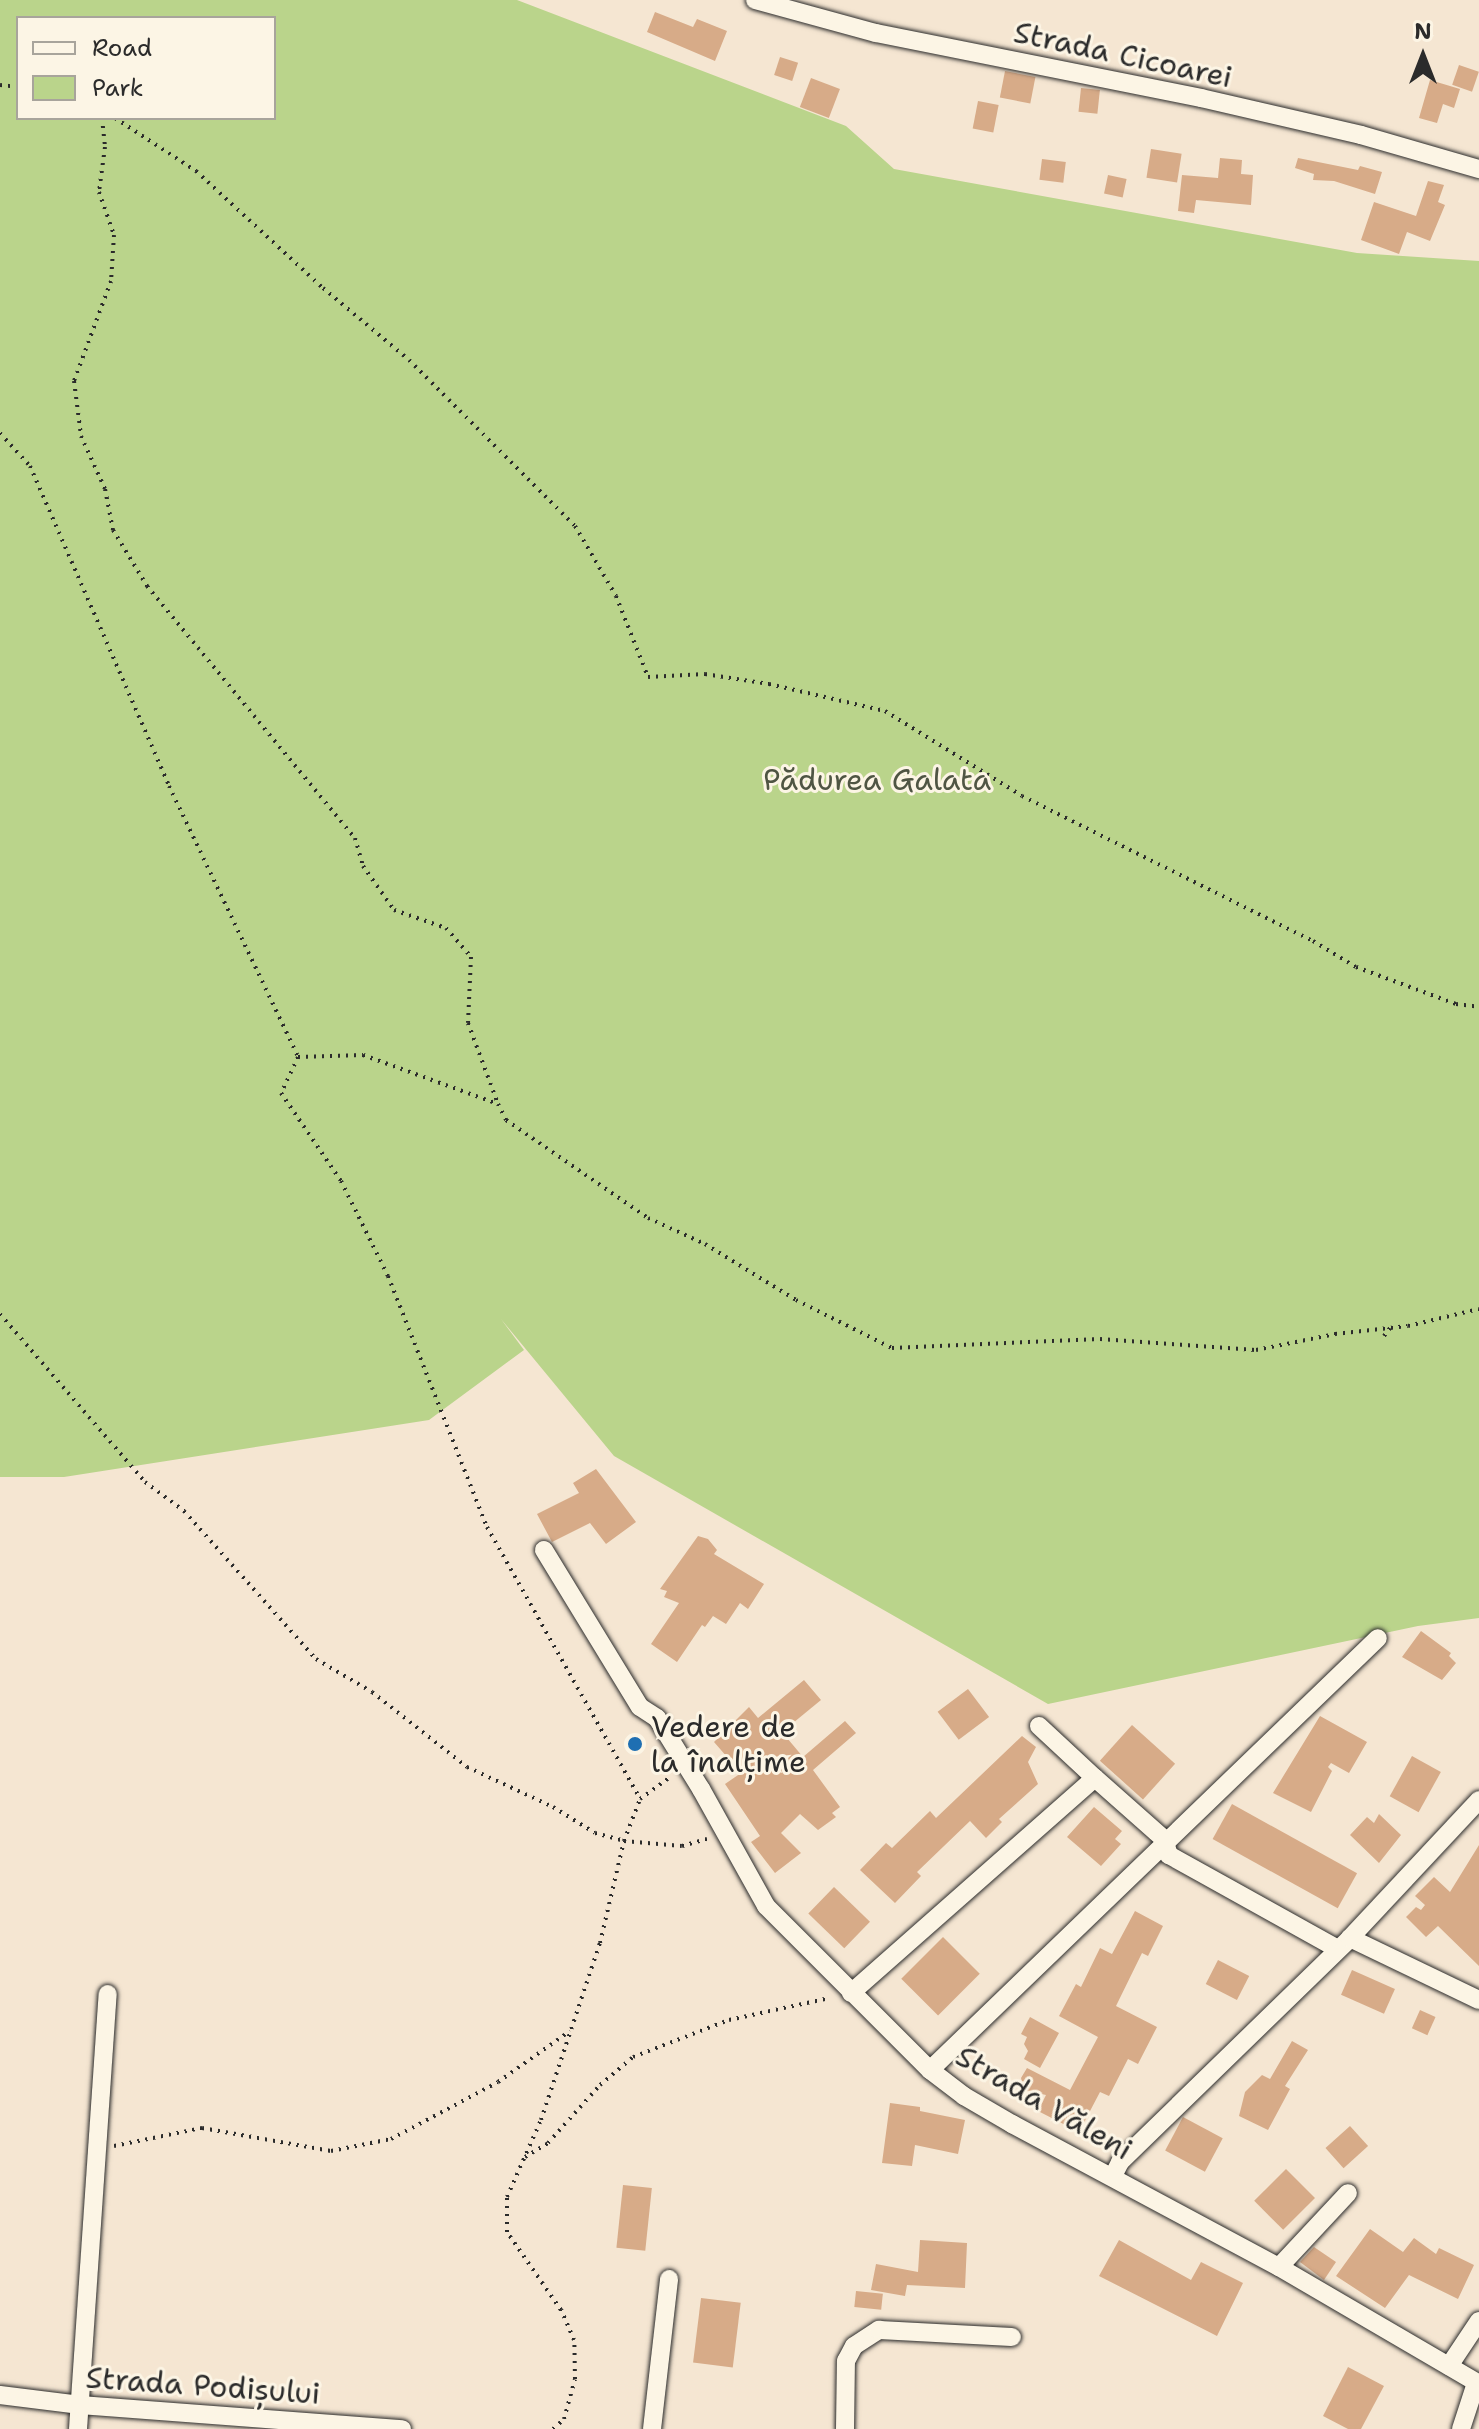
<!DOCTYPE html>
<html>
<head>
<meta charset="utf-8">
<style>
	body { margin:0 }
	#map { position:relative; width:1479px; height:2429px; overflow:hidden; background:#f5e6d2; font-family:"Shantell Sans",sans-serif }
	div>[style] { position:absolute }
	.green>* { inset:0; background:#bad48b }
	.building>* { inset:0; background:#d7ab88; transform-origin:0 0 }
	.path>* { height:4px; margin-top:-2px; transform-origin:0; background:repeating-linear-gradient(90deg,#2b2b2b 0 2px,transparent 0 8px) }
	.roads { filter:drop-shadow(0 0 2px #2b2b2b) drop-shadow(0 0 2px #2b2b2b) }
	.minor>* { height:18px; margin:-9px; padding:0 9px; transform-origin:9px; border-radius:9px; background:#fcf5e5 }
	.dots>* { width:22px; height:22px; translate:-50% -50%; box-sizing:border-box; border:4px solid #fcf5e5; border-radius:50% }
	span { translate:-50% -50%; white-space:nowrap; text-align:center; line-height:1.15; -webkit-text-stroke:6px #fcf5e5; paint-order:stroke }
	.street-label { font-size:30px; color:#2b2b2b }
	.park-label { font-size:30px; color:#4f5543 }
	.poi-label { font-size:30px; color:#2b2b2b }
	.left { translate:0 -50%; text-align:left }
	.legend { position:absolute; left:16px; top:16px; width:260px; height:104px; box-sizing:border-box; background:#fcf5e5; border:2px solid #a8a49b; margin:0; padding:10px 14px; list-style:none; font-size:24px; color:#2b2b2b }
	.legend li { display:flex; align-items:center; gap:16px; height:40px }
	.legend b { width:40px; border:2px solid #a8a49b }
	.north { position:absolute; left:1383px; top:16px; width:80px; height:80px; -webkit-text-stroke:6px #fcf5e5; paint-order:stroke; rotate:0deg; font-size:22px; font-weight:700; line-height:32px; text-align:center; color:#2b2b2b }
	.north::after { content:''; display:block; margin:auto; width:28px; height:36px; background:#2b2b2b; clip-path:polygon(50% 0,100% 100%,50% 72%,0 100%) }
</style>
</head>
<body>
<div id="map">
	<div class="green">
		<div style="clip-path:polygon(evenodd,0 0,517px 0,846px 126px,894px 169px,1357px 253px,1479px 261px,1479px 1618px,1418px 1626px,1048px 1704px,614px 1456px,501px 1319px,524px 1350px,429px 1420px,64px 1477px,0 1477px,0 0,18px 18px,274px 18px,274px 118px,18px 118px,18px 18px)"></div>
	</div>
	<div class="building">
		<div style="clip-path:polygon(655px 12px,693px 27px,697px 19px,727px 31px,715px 61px,647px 32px)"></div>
		<div style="left:780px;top:57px;width:19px;height:19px;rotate:18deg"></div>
		<div style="left:1459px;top:65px;width:21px;height:21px;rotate:19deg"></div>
		<div style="left:1005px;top:71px;width:31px;height:27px;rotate:11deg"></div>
		<div style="left:811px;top:78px;width:31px;height:31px;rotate:21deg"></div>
		<div style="clip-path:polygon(1430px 80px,1460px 89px,1454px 108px,1443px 104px,1437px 123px,1419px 118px)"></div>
		<div style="left:1081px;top:88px;width:19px;height:24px;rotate:6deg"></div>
		<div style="left:978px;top:101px;width:21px;height:28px;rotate:11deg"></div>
		<div style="left:1151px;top:149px;width:31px;height:29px;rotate:9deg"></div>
		<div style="clip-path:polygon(1220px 158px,1242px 160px,1241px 174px,1253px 175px,1251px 205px,1196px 200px,1194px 213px,1178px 211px,1182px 175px,1218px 178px)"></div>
		<div style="clip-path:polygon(1298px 158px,1358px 170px,1360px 166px,1382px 172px,1375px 194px,1334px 181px,1313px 180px,1314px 174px,1295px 168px)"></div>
		<div style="left:1042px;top:159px;width:24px;height:21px;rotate:7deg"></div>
		<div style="left:1108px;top:175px;width:19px;height:19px;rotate:12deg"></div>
		<div style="clip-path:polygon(1428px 181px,1444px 185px,1438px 202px,1445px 205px,1430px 241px,1407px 232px,1399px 254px,1361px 240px,1374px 202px,1416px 216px)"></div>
		<div style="clip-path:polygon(596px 1469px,636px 1522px,606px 1544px,590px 1523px,552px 1542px,537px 1514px,579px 1493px,573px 1483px)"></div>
		<div style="clip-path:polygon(698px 1536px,708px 1539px,717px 1550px,714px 1554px,764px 1584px,748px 1609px,740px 1603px,726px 1624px,713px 1616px,705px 1627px,702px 1625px,677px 1662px,651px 1644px,679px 1603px,664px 1597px,667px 1591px,660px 1589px)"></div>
		<div style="clip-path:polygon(1421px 1631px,1451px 1653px,1449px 1656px,1456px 1663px,1442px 1680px,1402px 1657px)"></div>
		<div style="clip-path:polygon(804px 1680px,821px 1700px,782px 1732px,803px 1757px,845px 1721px,856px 1733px,813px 1770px,840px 1807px,832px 1813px,836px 1817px,818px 1830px,800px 1814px,781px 1833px,801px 1853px,775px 1873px,751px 1842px,760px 1836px,725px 1784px,741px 1773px,714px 1742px,749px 1707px,758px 1718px)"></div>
		<div style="left:968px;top:1689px;width:35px;height:38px;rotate:53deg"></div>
		<div style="clip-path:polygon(1320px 1716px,1367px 1742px,1349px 1773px,1331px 1763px,1328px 1767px,1332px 1771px,1311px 1812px,1273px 1793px)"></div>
		<div style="left:1132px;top:1725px;width:58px;height:48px;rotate:42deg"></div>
		<div style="clip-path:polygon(1022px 1736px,1036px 1747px,1028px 1762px,1038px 1784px,999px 1819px,1002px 1822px,986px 1838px,970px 1821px,917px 1872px,921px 1876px,895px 1903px,860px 1870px,886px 1843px,892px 1848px,930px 1811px,936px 1818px)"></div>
		<div style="left:1412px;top:1756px;width:33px;height:46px;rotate:29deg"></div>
		<div style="left:1232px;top:1804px;width:143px;height:40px;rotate:29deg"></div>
		<div style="clip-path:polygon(1094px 1807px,1122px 1831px,1115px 1839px,1121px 1844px,1101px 1866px,1067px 1837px)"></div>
		<div style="clip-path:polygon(1379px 1814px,1401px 1835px,1379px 1863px,1350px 1835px,1367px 1817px,1374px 1823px)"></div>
		<div style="clip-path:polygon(1479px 1845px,1479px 1966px,1438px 1926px,1426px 1937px,1406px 1917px,1416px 1907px,1421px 1910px,1425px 1905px,1415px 1896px,1434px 1877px,1450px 1892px)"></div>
		<div style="left:834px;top:1887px;width:50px;height:37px;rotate:44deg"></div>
		<div style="clip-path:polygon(1135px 1911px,1163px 1926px,1148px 1956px,1142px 1953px,1116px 2006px,1157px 2027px,1138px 2064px,1128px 2059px,1109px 2096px,1100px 2092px,1079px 2132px,1038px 2111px,1046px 2095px,1024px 2090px,1021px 2078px,1027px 2068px,1070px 2090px,1098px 2037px,1059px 2016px,1076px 1984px,1081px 1987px,1100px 1948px,1112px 1954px)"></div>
		<div style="left:943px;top:1937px;width:52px;height:59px;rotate:45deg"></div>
		<div style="left:1218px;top:1960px;width:35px;height:27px;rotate:27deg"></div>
		<div style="left:1352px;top:1970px;width:47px;height:27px;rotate:24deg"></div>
		<div style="left:1420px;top:2010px;width:17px;height:20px;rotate:24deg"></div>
		<div style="clip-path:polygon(1030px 2017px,1059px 2033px,1040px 2068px,1024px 2059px,1028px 2051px,1024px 2044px,1027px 2037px,1021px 2034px)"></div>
		<div style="clip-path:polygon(1292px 2041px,1308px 2050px,1285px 2086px,1290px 2089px,1268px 2130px,1239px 2116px,1245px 2092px,1262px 2075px,1270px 2079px)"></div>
		<div style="clip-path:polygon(890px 2103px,920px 2107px,920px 2111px,965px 2120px,958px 2154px,915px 2145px,912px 2166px,882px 2163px)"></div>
		<div style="left:1183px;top:2117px;width:45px;height:38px;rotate:28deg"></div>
		<div style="left:1350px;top:2126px;width:27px;height:33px;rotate:48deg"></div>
		<div style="left:1286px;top:2169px;width:41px;height:45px;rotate:45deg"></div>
		<div style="left:623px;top:2185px;width:29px;height:63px;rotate:6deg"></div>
		<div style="clip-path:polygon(1370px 2229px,1403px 2252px,1414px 2238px,1436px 2254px,1439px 2248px,1474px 2265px,1458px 2299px,1409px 2275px,1385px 2308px,1336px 2276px)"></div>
		<div style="clip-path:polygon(920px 2240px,967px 2243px,965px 2288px,907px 2285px,905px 2296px,871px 2290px,876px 2264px,918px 2272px)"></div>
		<div style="clip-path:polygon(1119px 2240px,1191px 2280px,1201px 2262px,1243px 2283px,1217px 2336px,1099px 2276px)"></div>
		<div style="clip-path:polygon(1314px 2247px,1336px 2262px,1324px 2280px,1300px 2262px)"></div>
		<div style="left:856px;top:2291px;width:27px;height:16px;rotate:6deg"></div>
		<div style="left:701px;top:2298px;width:40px;height:65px;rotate:7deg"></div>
		<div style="clip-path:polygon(1348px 2367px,1384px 2386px,1361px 2429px,1348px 2429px,1323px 2416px)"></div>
	</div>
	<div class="path">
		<div style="left:0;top:85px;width:18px;rotate:6deg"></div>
		<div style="left:102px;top:118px;width:29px;rotate:84deg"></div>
		<div style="left:105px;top:147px;width:45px;rotate:97.6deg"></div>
		<div style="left:99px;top:192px;width:46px;rotate:70.8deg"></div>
		<div style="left:114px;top:235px;width:46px;rotate:93.7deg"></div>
		<div style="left:111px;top:281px;width:107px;rotate:110.3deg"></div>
		<div style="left:74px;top:381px;width:55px;rotate:82.7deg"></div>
		<div style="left:81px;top:436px;width:58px;rotate:65.6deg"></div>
		<div style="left:105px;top:489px;width:42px;rotate:79deg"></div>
		<div style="left:113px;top:530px;width:66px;rotate:58.7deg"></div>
		<div style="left:147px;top:586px;width:327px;rotate:50.5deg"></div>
		<div style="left:355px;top:838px;width:29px;rotate:74deg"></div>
		<div style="left:363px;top:866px;width:54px;rotate:54.8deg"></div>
		<div style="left:394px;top:910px;width:55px;rotate:19.1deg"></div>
		<div style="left:446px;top:928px;width:38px;rotate:49deg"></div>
		<div style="left:471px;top:957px;width:66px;rotate:92.6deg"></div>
		<div style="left:468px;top:1023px;width:86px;rotate:69.7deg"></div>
		<div style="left:115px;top:118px;width:97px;rotate:33.2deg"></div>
		<div style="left:196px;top:171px;width:173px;rotate:42.7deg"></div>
		<div style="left:323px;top:288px;width:112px;rotate:39.9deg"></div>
		<div style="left:409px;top:360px;width:235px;rotate:45deg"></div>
		<div style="left:575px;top:526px;width:81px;rotate:59.6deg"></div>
		<div style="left:616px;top:596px;width:87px;rotate:68.4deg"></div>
		<div style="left:648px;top:677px;width:57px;rotate:-3deg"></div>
		<div style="left:705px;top:674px;width:65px;rotate:8.9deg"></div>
		<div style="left:769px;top:684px;width:119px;rotate:13.1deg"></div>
		<div style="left:885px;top:711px;width:161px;rotate:31.8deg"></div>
		<div style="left:1022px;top:796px;width:325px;rotate:26.5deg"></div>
		<div style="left:1313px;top:941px;width:50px;rotate:31.2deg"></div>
		<div style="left:1356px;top:967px;width:107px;rotate:20.3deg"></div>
		<div style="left:1456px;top:1004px;width:23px;rotate:7deg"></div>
		<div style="left:0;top:433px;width:45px;rotate:47.7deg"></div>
		<div style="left:30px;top:466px;width:349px;rotate:66.5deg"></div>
		<div style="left:169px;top:786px;width:300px;rotate:64.5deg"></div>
		<div style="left:298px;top:1057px;width:40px;rotate:115deg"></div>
		<div style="left:281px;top:1093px;width:107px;rotate:55.7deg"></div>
		<div style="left:341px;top:1181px;width:106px;rotate:63.7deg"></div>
		<div style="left:388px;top:1276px;width:270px;rotate:68.5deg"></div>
		<div style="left:487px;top:1527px;width:312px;rotate:60.6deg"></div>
		<div style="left:298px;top:1057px;width:65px;rotate:-1.8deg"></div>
		<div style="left:363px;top:1055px;width:144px;rotate:19.9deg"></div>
		<div style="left:498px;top:1104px;width:18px;rotate:63deg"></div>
		<div style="left:506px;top:1120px;width:173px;rotate:34.6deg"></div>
		<div style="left:648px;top:1218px;width:63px;rotate:24.5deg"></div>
		<div style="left:705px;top:1244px;width:107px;rotate:31.6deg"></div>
		<div style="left:796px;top:1300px;width:107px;rotate:26.6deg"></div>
		<div style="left:892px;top:1348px;width:208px;rotate:-2.5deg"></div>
		<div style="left:1100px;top:1339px;width:156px;rotate:4deg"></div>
		<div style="left:1256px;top:1350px;width:81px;rotate:-11.4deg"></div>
		<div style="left:1335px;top:1334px;width:73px;rotate:-6.3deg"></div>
		<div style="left:1408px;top:1326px;width:73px;rotate:-13.5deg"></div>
		<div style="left:0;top:1314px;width:222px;rotate:49.2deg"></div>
		<div style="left:145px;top:1482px;width:49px;rotate:36.6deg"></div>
		<div style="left:184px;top:1511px;width:198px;rotate:48.3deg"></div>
		<div style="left:316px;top:1659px;width:65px;rotate:30.5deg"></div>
		<div style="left:372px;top:1692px;width:121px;rotate:38.3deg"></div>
		<div style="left:467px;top:1767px;width:95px;rotate:24.9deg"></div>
		<div style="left:553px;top:1807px;width:49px;rotate:31.8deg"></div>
		<div style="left:595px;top:1833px;width:30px;rotate:15deg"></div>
		<div style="left:624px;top:1841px;width:58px;rotate:4.9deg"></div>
		<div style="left:682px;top:1846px;width:26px;rotate:-16deg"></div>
		<div style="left:1384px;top:1336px;width:10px;rotate:-53deg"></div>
		<div style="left:114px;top:2146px;width:90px;rotate:-11.6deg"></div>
		<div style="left:202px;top:2128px;width:131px;rotate:10.1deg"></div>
		<div style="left:331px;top:2151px;width:61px;rotate:-11.3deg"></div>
		<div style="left:391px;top:2139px;width:121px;rotate:-28deg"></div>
		<div style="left:498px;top:2082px;width:88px;rotate:-35.3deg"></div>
		<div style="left:525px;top:2157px;width:27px;rotate:-31deg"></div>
		<div style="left:548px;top:2143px;width:78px;rotate:-48.1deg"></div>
		<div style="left:600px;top:2085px;width:43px;rotate:-40.3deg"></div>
		<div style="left:633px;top:2057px;width:103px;rotate:-21.1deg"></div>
		<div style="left:729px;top:2020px;width:103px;rotate:-12.3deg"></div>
		<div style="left:553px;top:2429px;width:15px;rotate:-42deg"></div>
		<div style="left:564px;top:2419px;width:41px;rotate:-74.6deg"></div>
		<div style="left:575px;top:2379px;width:39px;rotate:-91deg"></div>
		<div style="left:574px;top:2340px;width:33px;rotate:-113deg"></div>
		<div style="left:561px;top:2310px;width:95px;rotate:-124.7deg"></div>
		<div style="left:507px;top:2232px;width:35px;rotate:-90deg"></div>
		<div style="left:507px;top:2197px;width:84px;rotate:-66.2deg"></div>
		<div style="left:541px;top:2120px;width:187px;rotate:-71.6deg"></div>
		<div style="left:600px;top:1943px;width:105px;rotate:-76.8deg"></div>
		<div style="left:624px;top:1841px;width:45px;rotate:-69.1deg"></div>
		<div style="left:640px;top:1799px;width:39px;rotate:-36deg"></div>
	</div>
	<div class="roads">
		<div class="minor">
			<div style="left:755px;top:0;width:125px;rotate:15.3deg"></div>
			<div style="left:876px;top:33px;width:331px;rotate:11.3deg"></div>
			<div style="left:1201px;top:98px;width:164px;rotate:13deg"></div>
			<div style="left:1361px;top:135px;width:123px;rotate:16.1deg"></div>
			<div style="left:544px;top:1550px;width:184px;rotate:58.6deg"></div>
			<div style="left:640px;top:1707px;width:20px;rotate:33deg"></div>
			<div style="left:657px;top:1718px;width:84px;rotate:58.2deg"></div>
			<div style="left:701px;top:1789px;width:134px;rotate:60.9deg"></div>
			<div style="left:766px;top:1906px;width:232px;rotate:45deg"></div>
			<div style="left:930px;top:2070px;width:43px;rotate:37.4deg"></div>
			<div style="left:964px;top:2096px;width:56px;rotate:30.3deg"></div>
			<div style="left:1012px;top:2124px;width:303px;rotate:28.2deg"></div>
			<div style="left:1279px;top:2267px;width:232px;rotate:30.3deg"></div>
			<div style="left:1039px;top:1726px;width:76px;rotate:42.9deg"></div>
			<div style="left:1350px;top:1938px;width:143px;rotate:25.7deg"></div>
			<div style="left:851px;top:1993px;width:325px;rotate:-41.4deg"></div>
			<div style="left:1095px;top:1778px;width:92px;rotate:41.5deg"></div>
			<div style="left:1164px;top:1839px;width:17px;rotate:73deg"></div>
			<div style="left:1169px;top:1855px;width:193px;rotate:29.1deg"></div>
			<div style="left:930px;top:2070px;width:622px;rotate:-43.96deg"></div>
			<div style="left:1113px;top:2176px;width:16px;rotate:-63deg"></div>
			<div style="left:1120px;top:2162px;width:321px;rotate:-44.2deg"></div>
			<div style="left:1350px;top:1938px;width:189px;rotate:-46.9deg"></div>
			<div style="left:1279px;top:2267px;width:101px;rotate:-47deg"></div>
			<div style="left:1449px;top:2366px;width:54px;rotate:-56.3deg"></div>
			<div style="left:0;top:2395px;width:81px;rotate:7.1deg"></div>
			<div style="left:80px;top:2405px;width:323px;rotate:4.3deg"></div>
			<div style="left:78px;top:2429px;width:436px;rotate:-86.1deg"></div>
			<div style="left:652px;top:2429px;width:151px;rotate:-83.5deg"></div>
			<div style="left:845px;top:2429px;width:68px;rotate:-89.2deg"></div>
			<div style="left:846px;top:2361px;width:17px;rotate:-62deg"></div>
			<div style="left:854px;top:2346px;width:30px;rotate:-33deg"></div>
			<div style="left:879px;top:2330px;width:133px;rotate:3deg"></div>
			<div style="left:1461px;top:2429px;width:48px;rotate:-71.9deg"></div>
		</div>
	</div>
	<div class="dots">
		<div style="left:635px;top:1744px;background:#1f6fb2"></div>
	</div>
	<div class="street-label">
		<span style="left:1123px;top:55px;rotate:12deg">Strada Cicoarei</span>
		<span style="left:1044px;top:2103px;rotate:30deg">Strada Văleni</span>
		<span style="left:203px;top:2386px;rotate:4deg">Strada Podișului</span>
	</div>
	<div class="park-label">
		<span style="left:877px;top:780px">Pădurea Galata</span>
	</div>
	<div class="poi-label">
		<span class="left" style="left:651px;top:1744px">Vedere de<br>la înalțime</span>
	</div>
	<ul class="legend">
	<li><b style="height:10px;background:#fcf5e5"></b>Road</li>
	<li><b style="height:22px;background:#bad48b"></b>Park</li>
	</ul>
	<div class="north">N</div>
</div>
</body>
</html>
